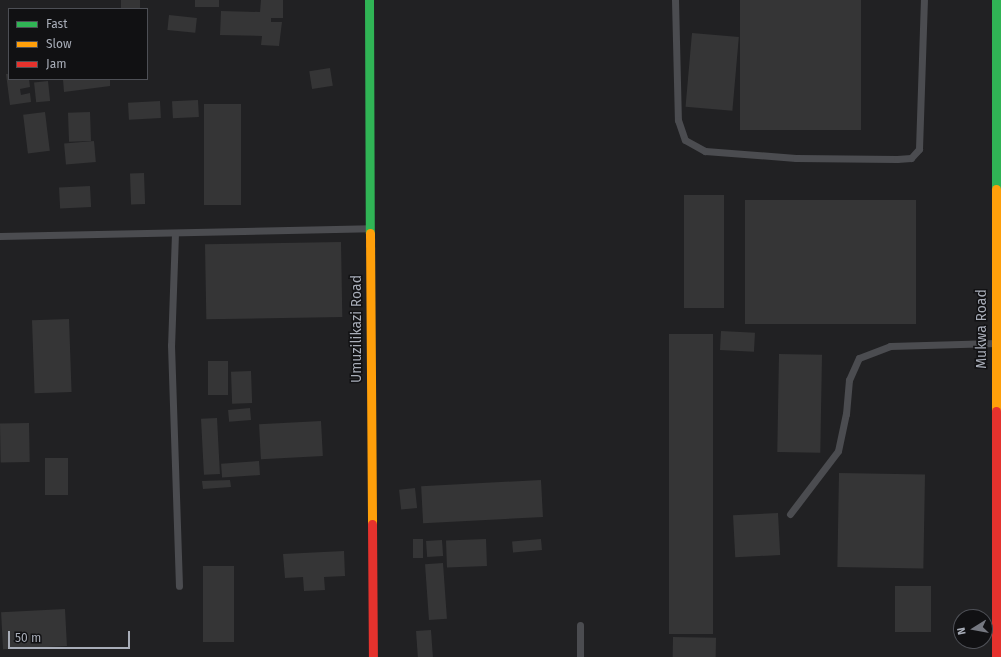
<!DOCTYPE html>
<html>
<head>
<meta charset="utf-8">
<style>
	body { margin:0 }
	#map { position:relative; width:1001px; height:657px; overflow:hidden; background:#171717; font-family:"Fira Sans",sans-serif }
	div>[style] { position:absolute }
	.built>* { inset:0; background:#212123 }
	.building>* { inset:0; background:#353536; transform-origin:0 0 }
	.lane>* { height:7px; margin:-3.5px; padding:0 3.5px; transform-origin:3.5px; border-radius:3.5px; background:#4b4c50 }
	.fast>* { height:9px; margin:-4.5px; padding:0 4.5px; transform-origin:4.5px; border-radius:4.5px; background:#30b455 }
	.slow>* { height:9px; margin:-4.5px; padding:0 4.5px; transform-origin:4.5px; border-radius:4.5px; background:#ff9f0a }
	.jam>* { height:9px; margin:-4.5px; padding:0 4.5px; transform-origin:4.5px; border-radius:4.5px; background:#e5322d }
	span { translate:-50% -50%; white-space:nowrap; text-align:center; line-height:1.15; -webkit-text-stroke:3px #111113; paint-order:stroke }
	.street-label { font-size:14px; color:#a8adb8 }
	.legend { position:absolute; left:8px; top:8px; width:140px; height:72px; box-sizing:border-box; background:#111113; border:1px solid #4d4f55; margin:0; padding:5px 7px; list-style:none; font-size:12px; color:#a8adb8 }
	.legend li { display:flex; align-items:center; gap:8px; height:20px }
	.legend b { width:20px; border:1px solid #4d4f55 }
	.north { position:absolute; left:953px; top:609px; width:40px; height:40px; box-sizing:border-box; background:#111113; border:1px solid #4d4f55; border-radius:50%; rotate:259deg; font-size:11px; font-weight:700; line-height:16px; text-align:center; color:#a8adb8 }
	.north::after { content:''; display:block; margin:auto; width:14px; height:18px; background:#757880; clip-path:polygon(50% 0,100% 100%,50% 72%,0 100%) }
	.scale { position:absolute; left:8px; top:631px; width:122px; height:18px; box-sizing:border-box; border:2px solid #a8adb8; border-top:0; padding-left:5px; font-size:12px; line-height:14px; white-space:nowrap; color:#a8adb8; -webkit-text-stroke:3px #111113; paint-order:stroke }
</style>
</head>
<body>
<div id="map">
	<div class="built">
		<div style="clip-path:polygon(evenodd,0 0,1001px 0,1001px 657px,0 657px,0 0,9px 9px,147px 9px,147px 79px,9px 79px,9px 9px,0 0,961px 617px,985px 617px,985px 641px,961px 641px,961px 617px)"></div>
	</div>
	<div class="building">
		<div style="left:121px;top:0;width:19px;height:9px"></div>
		<div style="left:195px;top:0;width:24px;height:7px"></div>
		<div style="clip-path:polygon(261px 0,283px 0,283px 18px,271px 18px,271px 22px,282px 22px,279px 46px,261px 45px,262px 36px,220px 35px,221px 11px,260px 12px)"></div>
		<div style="left:740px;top:0;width:121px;height:130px"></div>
		<div style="left:169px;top:15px;width:28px;height:15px;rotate:6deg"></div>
		<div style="left:692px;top:33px;width:47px;height:74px;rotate:5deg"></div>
		<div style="left:330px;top:68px;width:18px;height:21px;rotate:81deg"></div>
		<div style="clip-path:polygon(6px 74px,9px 74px,9px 79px,29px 79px,30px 87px,20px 89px,21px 95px,30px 93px,31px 102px,10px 105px)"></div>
		<div style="clip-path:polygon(63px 79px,110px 79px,110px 86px,64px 92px)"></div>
		<div style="left:48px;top:81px;width:20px;height:14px;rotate:84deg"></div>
		<div style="left:198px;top:100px;width:17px;height:26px;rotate:87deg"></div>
		<div style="left:160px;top:101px;width:17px;height:32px;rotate:87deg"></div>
		<div style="left:241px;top:104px;width:101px;height:37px;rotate:90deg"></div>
		<div style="left:45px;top:112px;width:39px;height:22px;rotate:83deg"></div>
		<div style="left:90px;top:112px;width:29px;height:22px;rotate:88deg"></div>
		<div style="left:94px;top:141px;width:21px;height:30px;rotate:85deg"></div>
		<div style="left:144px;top:173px;width:31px;height:14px;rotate:88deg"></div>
		<div style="left:90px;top:186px;width:21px;height:31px;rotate:87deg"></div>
		<div style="left:684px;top:195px;width:40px;height:113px"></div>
		<div style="left:916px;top:200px;width:124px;height:171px;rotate:90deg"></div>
		<div style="left:341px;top:242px;width:75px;height:136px;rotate:89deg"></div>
		<div style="left:69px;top:319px;width:73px;height:37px;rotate:88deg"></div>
		<div style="left:721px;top:331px;width:34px;height:19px;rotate:3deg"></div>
		<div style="left:669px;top:334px;width:44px;height:300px"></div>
		<div style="left:779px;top:354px;width:43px;height:98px;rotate:1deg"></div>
		<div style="left:228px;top:361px;width:34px;height:20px;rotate:90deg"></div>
		<div style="left:251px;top:371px;width:32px;height:20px;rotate:88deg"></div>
		<div style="left:250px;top:408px;width:12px;height:22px;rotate:85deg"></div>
		<div style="left:217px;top:418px;width:56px;height:16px;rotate:87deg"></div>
		<div style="left:321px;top:421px;width:35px;height:62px;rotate:87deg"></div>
		<div style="left:29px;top:423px;width:39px;height:29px;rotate:89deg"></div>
		<div style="left:45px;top:458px;width:23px;height:37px"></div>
		<div style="left:259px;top:461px;width:14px;height:38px;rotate:86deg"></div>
		<div style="left:839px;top:473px;width:86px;height:94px;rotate:1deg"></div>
		<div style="clip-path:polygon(230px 480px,231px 487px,203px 489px,202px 481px)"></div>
		<div style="left:541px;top:480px;width:37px;height:120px;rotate:87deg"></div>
		<div style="left:415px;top:488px;width:20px;height:16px;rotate:84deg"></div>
		<div style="left:778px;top:513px;width:42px;height:45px;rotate:87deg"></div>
		<div style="left:413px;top:539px;width:10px;height:19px"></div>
		<div style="left:486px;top:539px;width:27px;height:40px;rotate:88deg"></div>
		<div style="left:541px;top:539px;width:11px;height:29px;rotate:85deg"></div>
		<div style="left:442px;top:540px;width:16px;height:16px;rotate:86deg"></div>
		<div style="clip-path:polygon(344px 551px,345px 576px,324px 577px,325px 590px,304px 591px,303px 577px,285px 578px,283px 554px)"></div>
		<div style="left:443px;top:563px;width:56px;height:18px;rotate:86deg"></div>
		<div style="left:203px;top:566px;width:31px;height:76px"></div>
		<div style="left:895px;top:586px;width:36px;height:46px"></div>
		<div style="left:65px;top:609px;width:37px;height:64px;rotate:87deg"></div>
		<div style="left:431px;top:630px;width:27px;height:15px;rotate:86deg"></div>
		<div style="left:673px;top:637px;width:43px;height:20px;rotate:1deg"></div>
	</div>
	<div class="lane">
		<div style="left:675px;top:0;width:120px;rotate:88.6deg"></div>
		<div style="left:678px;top:120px;width:21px;rotate:71deg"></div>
		<div style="left:685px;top:140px;width:23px;rotate:29deg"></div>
		<div style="left:705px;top:151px;width:91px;rotate:4.4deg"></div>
		<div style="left:796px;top:158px;width:101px;rotate:0.6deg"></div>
		<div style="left:897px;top:159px;width:14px;rotate:-4deg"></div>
		<div style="left:911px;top:158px;width:12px;rotate:-48deg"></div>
		<div style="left:919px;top:149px;width:149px;rotate:-88.1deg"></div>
		<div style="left:175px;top:233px;width:112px;rotate:92deg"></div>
		<div style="left:171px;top:345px;width:241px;rotate:88.1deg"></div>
		<div style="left:0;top:236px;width:370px;rotate:-1.2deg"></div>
		<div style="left:790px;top:514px;width:79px;rotate:-52.7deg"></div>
		<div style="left:838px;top:451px;width:38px;rotate:-78deg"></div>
		<div style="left:846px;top:414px;width:34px;rotate:-85deg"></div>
		<div style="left:849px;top:380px;width:24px;rotate:-66deg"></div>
		<div style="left:859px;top:358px;width:33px;rotate:-21deg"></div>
		<div style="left:890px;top:346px;width:106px;rotate:-1.6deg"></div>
		<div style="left:580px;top:657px;width:32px;rotate:-90deg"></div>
	</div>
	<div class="fast">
		<div style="left:369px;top:0;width:233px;rotate:89.8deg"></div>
		<div style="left:996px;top:0;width:189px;rotate:90deg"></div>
	</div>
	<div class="slow">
		<div style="left:996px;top:189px;width:222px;rotate:90deg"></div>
		<div style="left:370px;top:233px;width:291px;rotate:89.6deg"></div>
	</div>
	<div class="jam">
		<div style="left:996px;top:411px;width:246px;rotate:90deg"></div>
		<div style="left:372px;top:524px;width:133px;rotate:89.6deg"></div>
	</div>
	<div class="street-label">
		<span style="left:357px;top:329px;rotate:-90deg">Umuzilikazi Road</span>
		<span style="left:982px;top:329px;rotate:-90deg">Mukwa Road</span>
	</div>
	<ul class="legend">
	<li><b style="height:5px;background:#30b455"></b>Fast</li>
	<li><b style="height:5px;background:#ff9f0a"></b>Slow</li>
	<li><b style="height:5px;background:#e5322d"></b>Jam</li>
	</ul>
	<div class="north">N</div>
	<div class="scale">50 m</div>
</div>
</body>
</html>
